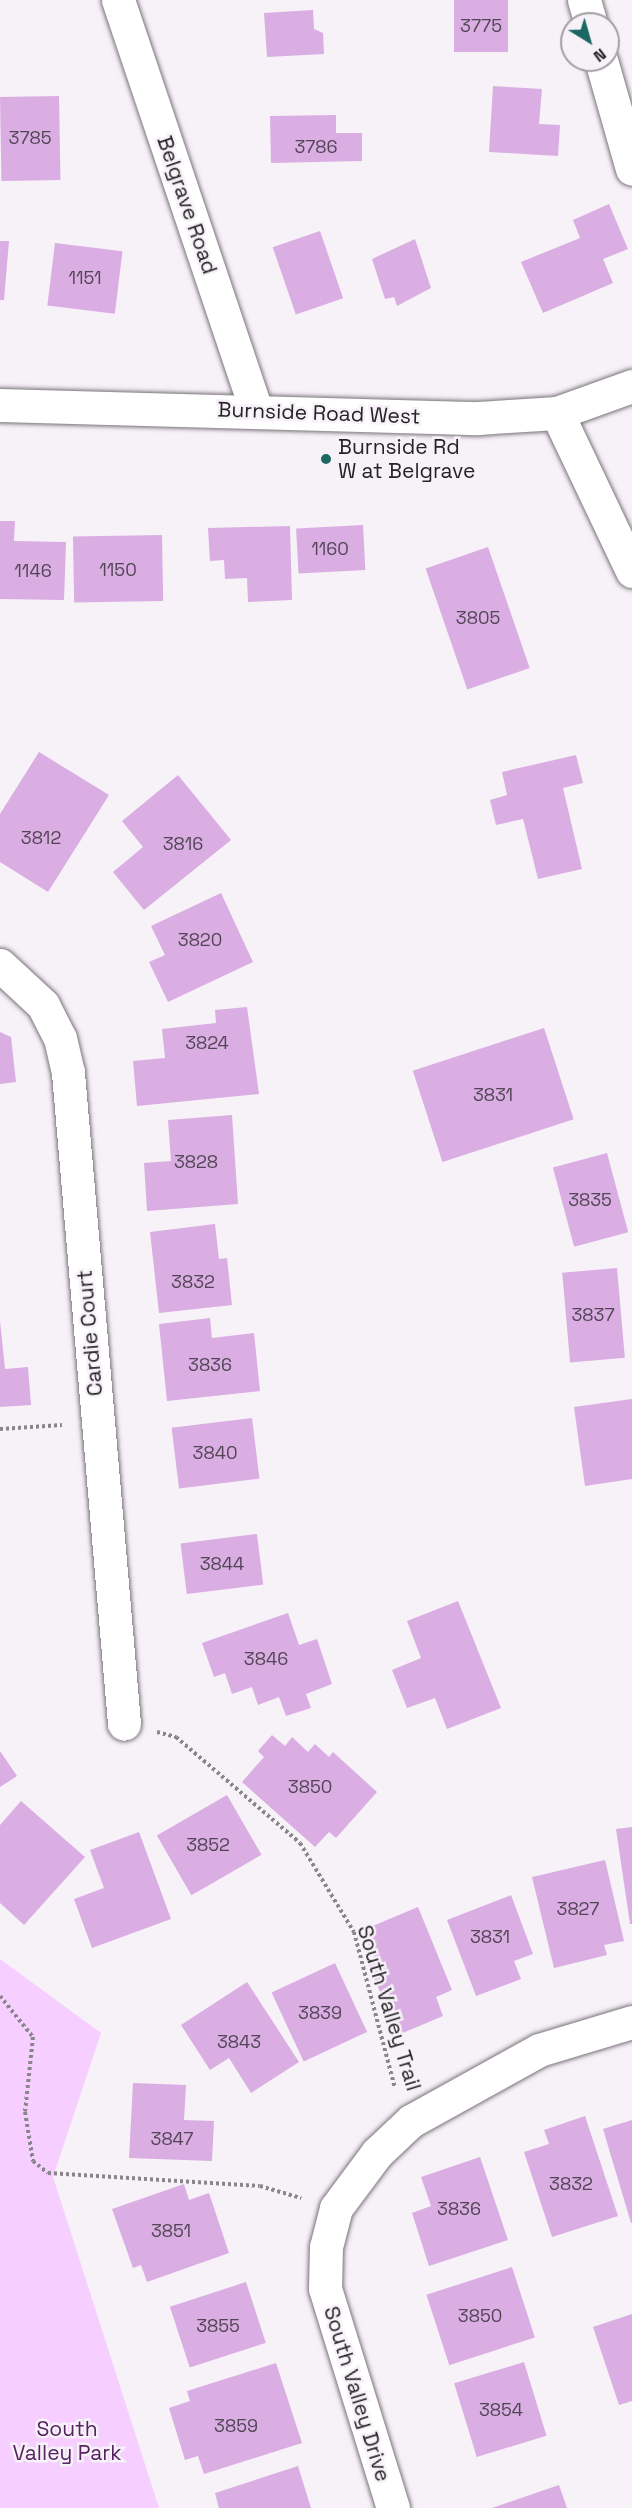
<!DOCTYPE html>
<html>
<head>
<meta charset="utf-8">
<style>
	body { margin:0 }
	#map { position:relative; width:632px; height:2508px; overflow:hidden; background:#f7f1f8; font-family:"Space Grotesk",sans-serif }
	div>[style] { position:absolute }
	.green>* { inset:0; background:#f6ceff }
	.building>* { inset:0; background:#daaee3; transform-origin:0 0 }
	.path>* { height:4px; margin-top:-2px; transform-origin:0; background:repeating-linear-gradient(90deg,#89858a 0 3px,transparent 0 6px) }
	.roads { filter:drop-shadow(0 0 2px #7a747b) drop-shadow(0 0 2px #7a747b) }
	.street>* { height:33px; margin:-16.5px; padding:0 16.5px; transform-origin:16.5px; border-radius:16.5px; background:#fff }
	.secondary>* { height:33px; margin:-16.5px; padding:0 16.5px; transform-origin:16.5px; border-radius:16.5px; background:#fff }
	.dots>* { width:16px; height:16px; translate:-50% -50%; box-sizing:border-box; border:3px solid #f7f1f8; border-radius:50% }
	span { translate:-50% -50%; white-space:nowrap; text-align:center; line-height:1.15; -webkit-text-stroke:5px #f7f1f8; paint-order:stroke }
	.number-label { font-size:18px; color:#524655 }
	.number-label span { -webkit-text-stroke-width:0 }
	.street-label { font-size:21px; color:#252326 }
	.poi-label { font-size:21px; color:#252326 }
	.left { translate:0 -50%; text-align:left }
	.park-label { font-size:21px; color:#562261 }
	.north { position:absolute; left:560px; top:12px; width:60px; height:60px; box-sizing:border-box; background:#f7f1f8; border:2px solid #a39fa4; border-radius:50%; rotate:143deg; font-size:16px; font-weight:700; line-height:24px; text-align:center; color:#252326 }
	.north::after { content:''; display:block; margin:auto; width:21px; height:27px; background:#1a6764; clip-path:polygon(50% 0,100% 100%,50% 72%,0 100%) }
</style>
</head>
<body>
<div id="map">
	<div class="green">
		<div style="clip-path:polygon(0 1959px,101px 2033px,53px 2177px,159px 2508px,0 2508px)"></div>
	</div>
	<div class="building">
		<div style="left:454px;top:0;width:54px;height:52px"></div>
		<div style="clip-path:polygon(313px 10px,314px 29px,323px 33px,324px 54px,267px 57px,264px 13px)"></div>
		<div style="clip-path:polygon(493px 86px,542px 89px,539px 124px,560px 125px,558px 156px,489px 152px)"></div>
		<div style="left:59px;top:96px;width:84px;height:59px;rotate:89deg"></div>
		<div style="clip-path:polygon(336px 115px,336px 133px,362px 133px,362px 161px,271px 163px,270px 116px)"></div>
		<div style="clip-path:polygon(609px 204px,628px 249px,603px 259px,613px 283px,543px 313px,521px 262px,580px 238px,573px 220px)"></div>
		<div style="left:320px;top:231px;width:71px;height:50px;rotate:71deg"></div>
		<div style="clip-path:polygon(415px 239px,431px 288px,397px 306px,394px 297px,385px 299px,372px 259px)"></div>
		<div style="clip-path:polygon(0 241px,9px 241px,4px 300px,0 300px)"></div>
		<div style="left:55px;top:243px;width:68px;height:63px;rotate:7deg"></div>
		<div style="clip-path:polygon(0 521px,15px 521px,14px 541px,66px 542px,64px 600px,0 599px)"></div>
		<div style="left:363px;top:525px;width:45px;height:67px;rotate:87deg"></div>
		<div style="clip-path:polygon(290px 526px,292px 600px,248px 602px,247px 578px,225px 579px,224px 560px,210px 561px,208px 528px)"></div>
		<div style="left:162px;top:535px;width:66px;height:89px;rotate:89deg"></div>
		<div style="left:488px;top:547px;width:128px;height:66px;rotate:71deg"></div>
		<div style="clip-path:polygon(39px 752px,109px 795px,48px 892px,0 862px,0 814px)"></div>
		<div style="clip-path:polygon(576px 755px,583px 783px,563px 788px,582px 869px,538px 879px,523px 819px,496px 825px,490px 800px,507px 795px,502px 772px)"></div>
		<div style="clip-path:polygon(178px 775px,231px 840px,144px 910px,113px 872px,143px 847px,122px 821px)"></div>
		<div style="clip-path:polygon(221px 893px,253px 962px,168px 1002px,149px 962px,165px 955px,151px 926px)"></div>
		<div style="clip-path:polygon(247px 1007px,259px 1094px,137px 1106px,133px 1061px,165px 1058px,162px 1029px,216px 1023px,215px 1010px)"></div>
		<div style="left:544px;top:1028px;width:96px;height:138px;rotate:72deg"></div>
		<div style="clip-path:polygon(0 1032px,11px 1037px,16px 1082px,0 1084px)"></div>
		<div style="clip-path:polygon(232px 1115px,238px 1204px,147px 1211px,144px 1163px,171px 1161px,168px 1120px)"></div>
		<div style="left:607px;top:1153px;width:82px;height:56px;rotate:75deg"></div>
		<div style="clip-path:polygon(215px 1224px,219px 1259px,227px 1258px,232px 1305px,159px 1313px,150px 1232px)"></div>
		<div style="left:617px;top:1268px;width:90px;height:55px;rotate:85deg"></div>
		<div style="clip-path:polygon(210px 1318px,212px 1338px,254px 1333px,260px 1391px,167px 1401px,159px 1324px)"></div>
		<div style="clip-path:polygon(0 1321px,5px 1369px,28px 1367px,31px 1405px,0 1407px)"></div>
		<div style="clip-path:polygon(632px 1399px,632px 1479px,585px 1486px,574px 1407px)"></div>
		<div style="left:252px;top:1418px;width:61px;height:81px;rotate:83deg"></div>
		<div style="left:257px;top:1534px;width:51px;height:77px;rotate:83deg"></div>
		<div style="clip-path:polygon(458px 1601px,501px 1708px,447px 1729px,435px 1698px,407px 1708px,392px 1670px,421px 1658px,407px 1621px)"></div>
		<div style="clip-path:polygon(288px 1613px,299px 1645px,317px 1639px,332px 1684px,306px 1694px,311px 1708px,286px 1716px,279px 1697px,258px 1705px,252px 1687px,232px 1694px,225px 1673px,214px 1677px,202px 1643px)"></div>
		<div style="clip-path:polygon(272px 1735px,285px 1746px,292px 1737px,308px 1752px,315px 1744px,329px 1757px,333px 1752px,377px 1792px,336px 1838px,329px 1832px,315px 1847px,242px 1782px,264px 1757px,258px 1751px)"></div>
		<div style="clip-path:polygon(0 1751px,17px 1776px,0 1787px)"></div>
		<div style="left:227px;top:1795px;width:69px;height:81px;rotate:60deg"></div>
		<div style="clip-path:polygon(21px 1801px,85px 1857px,24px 1925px,0 1903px,0 1825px)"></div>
		<div style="clip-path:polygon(632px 1827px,632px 1924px,630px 1924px,616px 1829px)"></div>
		<div style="clip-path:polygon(139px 1832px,171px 1919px,92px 1948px,74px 1899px,104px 1888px,90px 1850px)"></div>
		<div style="clip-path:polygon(605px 1860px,624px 1941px,604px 1945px,607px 1955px,554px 1968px,532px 1877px)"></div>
		<div style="clip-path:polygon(511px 1895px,533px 1954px,514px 1961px,521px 1979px,476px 1996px,447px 1920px)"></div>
		<div style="clip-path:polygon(418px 1907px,452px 1990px,436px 1997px,443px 2016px,398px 2035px,368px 1963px,375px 1960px,363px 1930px)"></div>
		<div style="left:335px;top:1963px;width:76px;height:70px;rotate:65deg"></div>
		<div style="clip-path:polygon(247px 1982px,299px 2062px,251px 2093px,229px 2058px,210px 2070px,181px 2025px)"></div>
		<div style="clip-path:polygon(133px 2083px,186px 2085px,184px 2120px,214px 2121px,212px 2161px,129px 2158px)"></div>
		<div style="clip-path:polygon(585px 2116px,618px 2216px,552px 2237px,524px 2152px,549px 2144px,544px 2130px)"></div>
		<div style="clip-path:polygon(632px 2120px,632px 2223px,631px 2223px,603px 2129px)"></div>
		<div style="clip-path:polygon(480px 2157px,508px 2240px,429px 2266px,412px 2213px,431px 2206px,421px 2177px)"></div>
		<div style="clip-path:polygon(184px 2184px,189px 2200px,209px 2193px,229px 2253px,147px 2282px,141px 2265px,133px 2268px,112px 2209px)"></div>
		<div style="left:512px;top:2267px;width:74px;height:90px;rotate:72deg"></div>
		<div style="left:246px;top:2282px;width:64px;height:80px;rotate:72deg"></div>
		<div style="clip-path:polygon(632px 2314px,632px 2401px,619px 2405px,593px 2327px)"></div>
		<div style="left:524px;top:2362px;width:77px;height:73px;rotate:73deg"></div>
		<div style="clip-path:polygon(276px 2363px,302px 2443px,204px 2474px,198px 2456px,185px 2460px,169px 2408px,190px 2401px,187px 2391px)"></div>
		<div style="clip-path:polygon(298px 2466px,311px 2508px,219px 2508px,215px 2493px)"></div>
		<div style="clip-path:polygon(559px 2485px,567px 2508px,492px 2508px)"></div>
	</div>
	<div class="path">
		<div style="left:0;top:1429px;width:62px;rotate:-3.7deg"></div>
		<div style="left:157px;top:1732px;width:20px;rotate:15deg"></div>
		<div style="left:176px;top:1737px;width:163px;rotate:40.5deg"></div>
		<div style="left:300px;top:1843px;width:104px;rotate:58.8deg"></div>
		<div style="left:354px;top:1932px;width:161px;rotate:75.3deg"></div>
		<div style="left:0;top:1996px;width:53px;rotate:51.2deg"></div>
		<div style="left:33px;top:2037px;width:75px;rotate:96.1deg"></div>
		<div style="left:25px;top:2112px;width:50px;rotate:80.7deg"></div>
		<div style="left:33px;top:2161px;width:19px;rotate:39deg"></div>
		<div style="left:48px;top:2173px;width:212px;rotate:3.5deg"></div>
		<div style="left:260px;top:2186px;width:43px;rotate:16.3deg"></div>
	</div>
	<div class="roads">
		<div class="street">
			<div style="left:118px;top:0;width:433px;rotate:71.4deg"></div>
			<div style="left:584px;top:0;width:25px;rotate:74deg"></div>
			<div style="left:601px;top:60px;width:113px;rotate:74.1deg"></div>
			<div style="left:557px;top:413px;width:175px;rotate:64.6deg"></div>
			<div style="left:0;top:965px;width:59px;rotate:42.9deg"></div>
			<div style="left:43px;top:1005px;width:37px;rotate:63deg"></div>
			<div style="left:60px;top:1038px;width:36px;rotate:77deg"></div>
			<div style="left:68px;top:1073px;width:653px;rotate:85.08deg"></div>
			<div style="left:393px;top:2508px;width:230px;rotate:-107.2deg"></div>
			<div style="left:325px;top:2288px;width:41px;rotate:-88.6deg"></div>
			<div style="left:326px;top:2247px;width:40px;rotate:-75.6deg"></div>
			<div style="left:336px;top:2208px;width:69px;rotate:-53.3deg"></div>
			<div style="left:377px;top:2153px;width:47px;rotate:-43.3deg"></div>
			<div style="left:411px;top:2121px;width:146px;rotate:-29deg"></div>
			<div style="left:539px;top:2050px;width:97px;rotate:-16.8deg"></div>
		</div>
		<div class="secondary">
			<div style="left:0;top:405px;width:478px;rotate:1.6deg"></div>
			<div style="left:478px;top:418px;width:79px;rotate:-3.6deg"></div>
			<div style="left:557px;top:413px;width:80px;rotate:-19.8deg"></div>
		</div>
	</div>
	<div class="dots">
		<div style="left:326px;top:459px;background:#1a6764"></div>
	</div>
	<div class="number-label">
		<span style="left:481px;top:26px">3775</span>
		<span style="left:30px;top:138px">3785</span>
		<span style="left:316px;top:147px">3786</span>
		<span style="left:85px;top:278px">1151</span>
		<span style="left:330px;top:549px">1160</span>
		<span style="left:118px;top:570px">1150</span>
		<span style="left:33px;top:571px">1146</span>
		<span style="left:478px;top:618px">3805</span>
		<span style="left:41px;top:838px">3812</span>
		<span style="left:183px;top:844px">3816</span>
		<span style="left:200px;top:940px">3820</span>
		<span style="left:207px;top:1043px">3824</span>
		<span style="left:493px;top:1095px">3831</span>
		<span style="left:196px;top:1162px">3828</span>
		<span style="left:590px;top:1200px">3835</span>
		<span style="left:193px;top:1282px">3832</span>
		<span style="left:593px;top:1315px">3837</span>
		<span style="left:210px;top:1365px">3836</span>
		<span style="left:215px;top:1453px">3840</span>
		<span style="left:222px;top:1564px">3844</span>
		<span style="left:266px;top:1659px">3846</span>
		<span style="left:310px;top:1787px">3850</span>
		<span style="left:208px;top:1845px">3852</span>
		<span style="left:578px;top:1909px">3827</span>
		<span style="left:490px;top:1937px">3831</span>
		<span style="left:320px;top:2013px">3839</span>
		<span style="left:239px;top:2042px">3843</span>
		<span style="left:172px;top:2139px">3847</span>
		<span style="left:571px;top:2184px">3832</span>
		<span style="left:459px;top:2209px">3836</span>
		<span style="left:171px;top:2231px">3851</span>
		<span style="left:480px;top:2316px">3850</span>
		<span style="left:218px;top:2326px">3855</span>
		<span style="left:501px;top:2410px">3854</span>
		<span style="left:236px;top:2426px">3859</span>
	</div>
	<div class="street-label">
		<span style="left:187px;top:205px;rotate:71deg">Belgrave Road</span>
		<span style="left:319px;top:413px;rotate:2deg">Burnside Road West</span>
		<span style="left:90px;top:1333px;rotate:-95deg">Cardie Court</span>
		<span style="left:389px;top:2008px;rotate:73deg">South Valley Trail</span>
		<span style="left:357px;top:2394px;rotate:73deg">South Valley Drive</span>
	</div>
	<div class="poi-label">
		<span class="left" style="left:338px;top:459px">Burnside Rd<br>W at Belgrave</span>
	</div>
	<div class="park-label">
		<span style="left:67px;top:2441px">South<br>Valley Park</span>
	</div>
	<div class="north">N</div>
</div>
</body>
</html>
